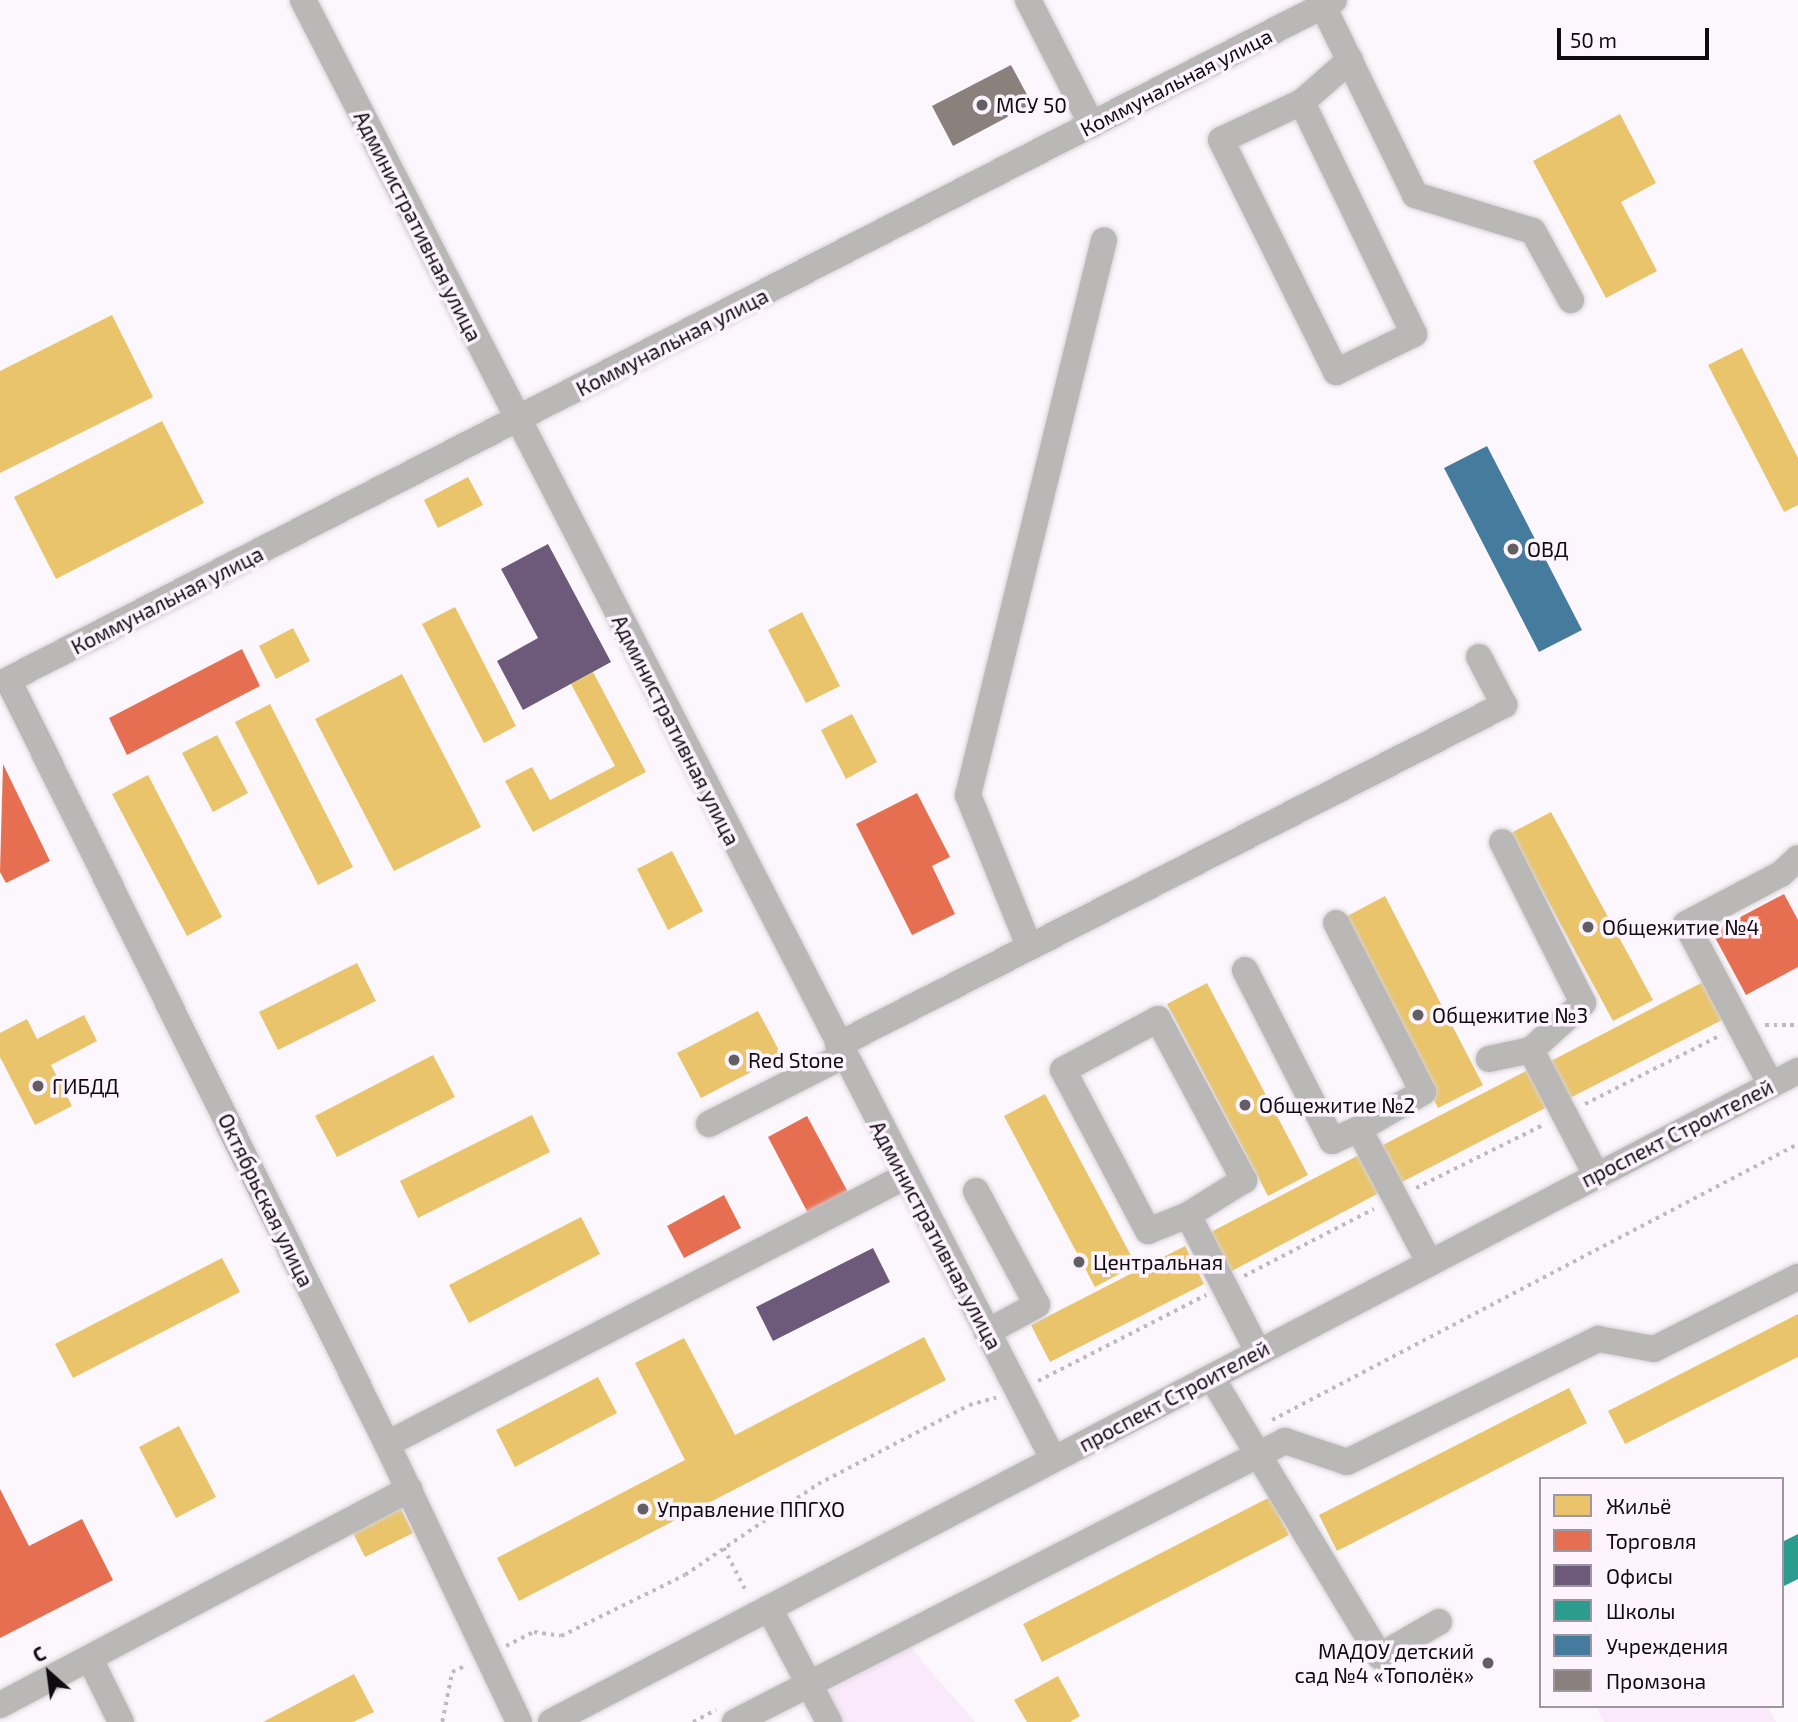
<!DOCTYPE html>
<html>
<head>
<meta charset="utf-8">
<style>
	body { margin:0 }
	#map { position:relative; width:1798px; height:1722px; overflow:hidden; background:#fcf7fc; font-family:"Exo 2",sans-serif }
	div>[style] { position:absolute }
	.green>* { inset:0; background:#f9e9fa }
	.homes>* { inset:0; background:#e9c46a }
	.shops>* { inset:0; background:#e76f51 }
	.offices>* { inset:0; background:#6d597a }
	.schools>* { inset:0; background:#2a9d8f }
	.public>* { inset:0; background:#457b9d }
	.industry>* { inset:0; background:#8a817c }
	.path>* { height:3.5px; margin-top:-1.75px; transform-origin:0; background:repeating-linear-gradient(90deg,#bdbbbb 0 3.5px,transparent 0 8.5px) }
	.roads { filter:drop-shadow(0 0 2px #d5d2d6) drop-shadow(0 0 2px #d5d2d6) }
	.minor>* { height:26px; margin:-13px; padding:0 13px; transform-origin:13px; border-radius:13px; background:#b9b8b7 }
	.dots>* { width:19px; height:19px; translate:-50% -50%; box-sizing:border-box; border:4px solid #fef4ff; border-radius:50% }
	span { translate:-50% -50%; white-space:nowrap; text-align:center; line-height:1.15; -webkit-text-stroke:7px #fef4ff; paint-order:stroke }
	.street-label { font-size:21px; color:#100b11 }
	.poi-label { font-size:21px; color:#100b11 }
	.left { translate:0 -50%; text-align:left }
	.right { translate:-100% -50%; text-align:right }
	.legend { position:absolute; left:1539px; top:1477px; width:245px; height:231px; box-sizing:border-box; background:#fef4ff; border:2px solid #9f97a0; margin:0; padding:9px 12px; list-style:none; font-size:21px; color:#100b11 }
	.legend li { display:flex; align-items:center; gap:14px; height:35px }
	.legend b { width:35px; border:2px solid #9f97a0 }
	.north { position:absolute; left:14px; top:1638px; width:70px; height:70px; -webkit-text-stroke:5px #fef4ff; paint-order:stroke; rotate:332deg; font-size:19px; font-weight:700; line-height:28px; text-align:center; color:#100b11 }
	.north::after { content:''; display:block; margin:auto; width:24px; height:32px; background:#100b11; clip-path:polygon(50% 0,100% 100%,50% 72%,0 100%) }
	.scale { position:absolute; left:1557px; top:28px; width:152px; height:32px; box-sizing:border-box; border:4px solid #100b11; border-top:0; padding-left:9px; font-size:21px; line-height:24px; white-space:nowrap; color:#100b11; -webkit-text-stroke:5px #fef4ff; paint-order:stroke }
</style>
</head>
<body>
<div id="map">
	<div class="green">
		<i style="clip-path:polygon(910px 1647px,975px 1722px,840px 1722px,825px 1694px)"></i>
		<i style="clip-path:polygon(1596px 1706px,1768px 1706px,1776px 1722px,1604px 1722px)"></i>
	</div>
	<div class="homes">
		<i style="clip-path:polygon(1620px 114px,1656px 183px,1621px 202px,1657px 271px,1606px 298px,1533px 161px)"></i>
		<i style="clip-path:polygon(112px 315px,153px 397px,0 473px,0 371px)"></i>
		<i style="clip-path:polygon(1742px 348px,1798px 458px,1798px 505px,1784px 512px,1708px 365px)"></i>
		<i style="clip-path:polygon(162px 421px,204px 503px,56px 579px,14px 497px)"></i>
		<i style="clip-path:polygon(468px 477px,483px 505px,438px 528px,424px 500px)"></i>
		<i style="clip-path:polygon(455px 607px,516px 726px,484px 743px,422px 624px)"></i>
		<i style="clip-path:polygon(802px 612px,840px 686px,806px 703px,768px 630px)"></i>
		<i style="clip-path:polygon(293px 628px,310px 661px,276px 679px,259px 646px)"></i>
		<i style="clip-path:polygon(593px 672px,646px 772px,533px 832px,505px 781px,532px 767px,550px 800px,615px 766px,571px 684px)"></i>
		<i style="clip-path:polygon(402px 674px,481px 827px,394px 871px,315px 719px)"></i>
		<i style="clip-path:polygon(270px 704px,353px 867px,318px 885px,235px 722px)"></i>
		<i style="clip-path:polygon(852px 714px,877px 762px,846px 779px,821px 730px)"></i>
		<i style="clip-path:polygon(217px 735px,248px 793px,213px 812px,182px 753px)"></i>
		<i style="clip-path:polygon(148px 775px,222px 917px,187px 936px,112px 794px)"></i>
		<i style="clip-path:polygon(1551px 812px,1653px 1000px,1613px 1021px,1511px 833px)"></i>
		<i style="clip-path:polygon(672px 851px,703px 911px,668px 930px,637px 869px)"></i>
		<i style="clip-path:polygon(1385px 896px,1483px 1085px,1438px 1108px,1340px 920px)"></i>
		<i style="clip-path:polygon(357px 963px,376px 1001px,278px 1050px,259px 1012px)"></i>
		<i style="clip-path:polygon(1703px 982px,1722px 1020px,1568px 1099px,1549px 1062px)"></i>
		<i style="clip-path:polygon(1207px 983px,1308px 1175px,1268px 1196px,1167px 1004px)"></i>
		<i style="clip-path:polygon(758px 1011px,782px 1056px,701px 1098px,677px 1053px)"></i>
		<i style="clip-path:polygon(84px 1015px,97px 1041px,51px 1065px,72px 1106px,35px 1125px,0 1057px,0 1033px,27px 1019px,37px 1039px)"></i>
		<i style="clip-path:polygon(433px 1055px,455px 1097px,337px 1157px,315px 1116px)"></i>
		<i style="clip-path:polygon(1530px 1069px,1549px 1106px,1398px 1184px,1379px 1147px)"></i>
		<i style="clip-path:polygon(1045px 1094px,1136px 1265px,1095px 1287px,1004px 1116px)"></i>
		<i style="clip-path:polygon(532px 1115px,550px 1152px,418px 1218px,400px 1181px)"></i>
		<i style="clip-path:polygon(1359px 1155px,1379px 1193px,1230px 1272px,1209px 1233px)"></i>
		<i style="clip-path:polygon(581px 1217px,600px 1254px,469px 1323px,449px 1285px)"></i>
		<i style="clip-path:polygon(1185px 1246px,1204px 1284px,1050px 1362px,1031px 1325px)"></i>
		<i style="clip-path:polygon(222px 1258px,240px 1292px,73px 1378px,55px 1344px)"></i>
		<i style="clip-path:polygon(1798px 1314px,1798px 1357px,1625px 1444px,1608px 1411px)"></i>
		<i style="clip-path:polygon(924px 1337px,946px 1380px,519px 1601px,497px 1558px,685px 1460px,635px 1363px,684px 1338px,735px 1435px)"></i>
		<i style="clip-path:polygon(598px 1377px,617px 1413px,515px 1467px,496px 1430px)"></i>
		<i style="clip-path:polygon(1569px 1388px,1587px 1423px,1337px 1551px,1319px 1515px)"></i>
		<i style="clip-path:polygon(179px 1426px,216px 1497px,176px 1518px,139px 1447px)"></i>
		<i style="clip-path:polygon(1270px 1497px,1289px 1535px,1042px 1662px,1023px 1624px)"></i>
		<i style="clip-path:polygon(399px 1505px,413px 1533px,365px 1557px,351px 1529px)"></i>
		<i style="clip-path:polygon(354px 1674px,374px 1712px,353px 1722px,263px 1722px)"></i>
		<i style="clip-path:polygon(1058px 1676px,1080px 1716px,1070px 1722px,1027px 1722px,1014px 1700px)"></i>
	</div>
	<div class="shops">
		<i style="clip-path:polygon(242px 649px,260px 686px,127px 755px,109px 718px)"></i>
		<i style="clip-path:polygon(3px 764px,50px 861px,6px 883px,0 872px)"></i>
		<i style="clip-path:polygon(917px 793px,950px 857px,932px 866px,955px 914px,912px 935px,856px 824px)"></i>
		<i style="clip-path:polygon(1784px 894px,1798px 920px,1798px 967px,1746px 995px,1712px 932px)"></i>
		<i style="clip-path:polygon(807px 1116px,849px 1194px,809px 1215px,768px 1137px)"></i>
		<i style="clip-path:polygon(724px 1195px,741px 1228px,684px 1258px,667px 1226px)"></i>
		<i style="clip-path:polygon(0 1489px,29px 1546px,82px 1519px,113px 1580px,0 1638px)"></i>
	</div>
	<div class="offices">
		<i style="clip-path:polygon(548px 544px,611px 662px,523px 710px,497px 661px,538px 638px,501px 569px)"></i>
		<i style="clip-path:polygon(873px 1248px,890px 1282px,773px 1341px,756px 1307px)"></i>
	</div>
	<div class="schools">
		<i style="clip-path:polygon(1798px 1534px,1798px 1579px,1782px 1587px,1782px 1542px)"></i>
	</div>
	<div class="public">
		<i style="clip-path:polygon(1487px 446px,1582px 630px,1539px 652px,1444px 468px)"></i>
	</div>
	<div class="industry">
		<i style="clip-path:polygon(1011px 65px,1032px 104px,953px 146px,932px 106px)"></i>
	</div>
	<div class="path">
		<i style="left:1765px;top:1025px;width:33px"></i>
		<i style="left:1585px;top:1104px;width:153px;rotate:-26.9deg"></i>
		<i style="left:1416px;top:1188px;width:142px;rotate:-26.4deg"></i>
		<i style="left:1244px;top:1276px;width:146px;rotate:-27.3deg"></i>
		<i style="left:1038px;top:1381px;width:189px;rotate:-27.1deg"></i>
		<i style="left:1272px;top:1420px;width:594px;rotate:-27.69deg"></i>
		<i style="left:724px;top:1548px;width:51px;rotate:62.9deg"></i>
		<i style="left:506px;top:1646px;width:31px;rotate:-27deg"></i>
		<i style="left:534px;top:1632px;width:27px;rotate:8deg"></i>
		<i style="left:561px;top:1636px;width:138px;rotate:-26.2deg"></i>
		<i style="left:685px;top:1575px;width:161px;rotate:-34.4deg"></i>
		<i style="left:818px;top:1484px;width:170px;rotate:-27.6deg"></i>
		<i style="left:969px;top:1405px;width:28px;rotate:-15deg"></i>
		<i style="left:442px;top:1722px;width:51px;rotate:-78.7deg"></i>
		<i style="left:452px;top:1672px;width:17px;rotate:-25deg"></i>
		<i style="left:693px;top:1722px;width:26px;rotate:-28deg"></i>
	</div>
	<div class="roads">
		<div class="minor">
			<i style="left:303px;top:0;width:1640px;rotate:62.79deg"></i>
			<i style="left:1028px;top:0;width:140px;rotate:62.9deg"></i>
			<i style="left:1323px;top:6px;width:210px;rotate:64deg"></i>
			<i style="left:1415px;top:195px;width:123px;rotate:17deg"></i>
			<i style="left:1533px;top:231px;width:79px;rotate:61.2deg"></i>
			<i style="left:1302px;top:102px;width:89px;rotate:154.9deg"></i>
			<i style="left:1221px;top:140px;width:259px;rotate:63.6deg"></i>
			<i style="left:1336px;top:372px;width:87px;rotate:-26deg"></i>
			<i style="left:1414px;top:334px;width:258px;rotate:-115.8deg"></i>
			<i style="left:1302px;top:102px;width:64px;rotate:-41.2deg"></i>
			<i style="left:1029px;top:946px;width:163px;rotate:-112deg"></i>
			<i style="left:968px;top:795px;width:571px;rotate:-76.23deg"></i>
			<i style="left:1245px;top:970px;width:192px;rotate:63deg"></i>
			<i style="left:1332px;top:1141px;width:30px;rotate:-24deg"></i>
			<i style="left:1359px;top:1129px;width:74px;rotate:-30deg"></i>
			<i style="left:1423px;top:1092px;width:190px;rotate:-117.2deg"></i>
			<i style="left:1158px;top:1019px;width:183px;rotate:61.9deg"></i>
			<i style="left:1244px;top:1180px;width:66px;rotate:148deg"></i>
			<i style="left:1188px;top:1215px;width:43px;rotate:158.2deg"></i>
			<i style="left:1148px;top:1231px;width:182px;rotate:-117.8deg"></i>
			<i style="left:1063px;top:1070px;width:108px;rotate:-28.2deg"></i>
			<i style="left:838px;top:1045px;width:748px;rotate:-27.04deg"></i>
			<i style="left:1504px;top:705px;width:54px;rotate:-117.5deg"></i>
			<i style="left:1531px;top:1050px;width:141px;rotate:62.5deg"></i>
			<i style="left:1489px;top:1059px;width:43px;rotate:-12.1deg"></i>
			<i style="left:1531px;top:1050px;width:70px;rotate:-42.1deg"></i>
			<i style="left:1583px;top:1003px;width:180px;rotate:-116.7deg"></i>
			<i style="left:1771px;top:1085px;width:182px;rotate:-117.8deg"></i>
			<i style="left:1686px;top:924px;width:107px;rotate:-27.8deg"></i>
			<i style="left:1781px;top:874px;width:23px;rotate:-43deg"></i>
			<i style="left:709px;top:1124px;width:150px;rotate:-26.9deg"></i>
			<i style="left:1359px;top:1129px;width:150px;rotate:62.2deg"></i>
			<i style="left:976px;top:1191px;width:129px;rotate:61.8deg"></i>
			<i style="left:1037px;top:1305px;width:57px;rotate:151.6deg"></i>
			<i style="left:1188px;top:1215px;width:154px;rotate:62.9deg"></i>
			<i style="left:1212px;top:1378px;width:325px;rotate:58.9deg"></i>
			<i style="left:1380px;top:1656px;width:68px;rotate:-30deg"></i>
			<i style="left:387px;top:1444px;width:582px;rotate:-27.31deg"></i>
			<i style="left:769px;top:1608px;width:129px;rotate:62.2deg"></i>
			<i style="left:90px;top:1659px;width:70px;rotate:63.8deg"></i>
			<i style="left:0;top:1705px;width:463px;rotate:-27.8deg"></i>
			<i style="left:519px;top:1722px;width:308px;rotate:-115.4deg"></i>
			<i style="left:387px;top:1444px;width:853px;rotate:-116.38deg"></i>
			<i style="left:8px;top:680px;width:1490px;rotate:-27.15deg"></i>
			<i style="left:551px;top:1722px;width:1407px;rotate:-27.57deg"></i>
			<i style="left:735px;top:1722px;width:618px;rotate:-27.06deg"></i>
			<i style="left:1285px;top:1441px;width:65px;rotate:18.7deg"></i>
			<i style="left:1347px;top:1462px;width:280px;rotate:-26.1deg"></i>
			<i style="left:1598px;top:1339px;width:57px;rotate:10.1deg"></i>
			<i style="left:1654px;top:1349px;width:161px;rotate:-26.6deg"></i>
		</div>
	</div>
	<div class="dots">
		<i style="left:982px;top:105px;background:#635e63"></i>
		<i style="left:1513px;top:549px;background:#635e63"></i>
		<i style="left:1588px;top:927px;background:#635e63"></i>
		<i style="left:1418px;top:1015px;background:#635e63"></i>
		<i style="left:734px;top:1060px;background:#635e63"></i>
		<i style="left:38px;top:1086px;background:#635e63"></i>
		<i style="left:1245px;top:1105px;background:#635e63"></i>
		<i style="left:1079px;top:1262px;background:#635e63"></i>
		<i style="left:643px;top:1509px;background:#635e63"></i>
		<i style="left:1488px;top:1663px;background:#635e63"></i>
	</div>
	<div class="street-label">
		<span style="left:1176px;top:82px;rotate:-27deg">Коммунальная улица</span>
		<span style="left:418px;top:226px;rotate:63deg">Административная улица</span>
		<span style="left:672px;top:342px;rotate:-27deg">Коммунальная улица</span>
		<span style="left:167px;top:600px;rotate:-27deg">Коммунальная улица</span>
		<span style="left:676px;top:730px;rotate:63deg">Административная улица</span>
		<span style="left:1677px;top:1133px;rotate:-27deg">проспект Строителей</span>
		<span style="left:266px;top:1200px;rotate:64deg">Октябрьская улица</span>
		<span style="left:936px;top:1235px;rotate:62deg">Административная улица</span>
		<span style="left:1174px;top:1396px;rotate:-28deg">проспект Строителей</span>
	</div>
	<div class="poi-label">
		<span class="left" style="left:996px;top:105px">МСУ 50</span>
		<span class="left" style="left:1527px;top:549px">ОВД</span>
		<span class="left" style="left:1602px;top:927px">Общежитие №4</span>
		<span class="left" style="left:1432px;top:1015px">Общежитие №3</span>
		<span class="left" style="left:748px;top:1060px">Red Stone</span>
		<span class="left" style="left:52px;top:1086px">ГИБДД</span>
		<span class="left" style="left:1259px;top:1105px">Общежитие №2</span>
		<span class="left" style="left:1093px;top:1262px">Центральная</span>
		<span class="left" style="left:657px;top:1509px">Управление ППГХО</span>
		<span class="right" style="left:1474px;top:1663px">МАДОУ детский<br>сад №4 «Тополёк»</span>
	</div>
	<ul class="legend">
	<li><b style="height:19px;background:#e9c46a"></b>Жильё</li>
	<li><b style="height:19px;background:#e76f51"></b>Торговля</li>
	<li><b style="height:19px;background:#6d597a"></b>Офисы</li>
	<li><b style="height:19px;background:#2a9d8f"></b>Школы</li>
	<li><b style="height:19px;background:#457b9d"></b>Учреждения</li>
	<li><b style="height:19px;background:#8a817c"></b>Промзона</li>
	</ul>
	<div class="north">С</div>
	<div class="scale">50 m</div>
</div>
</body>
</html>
